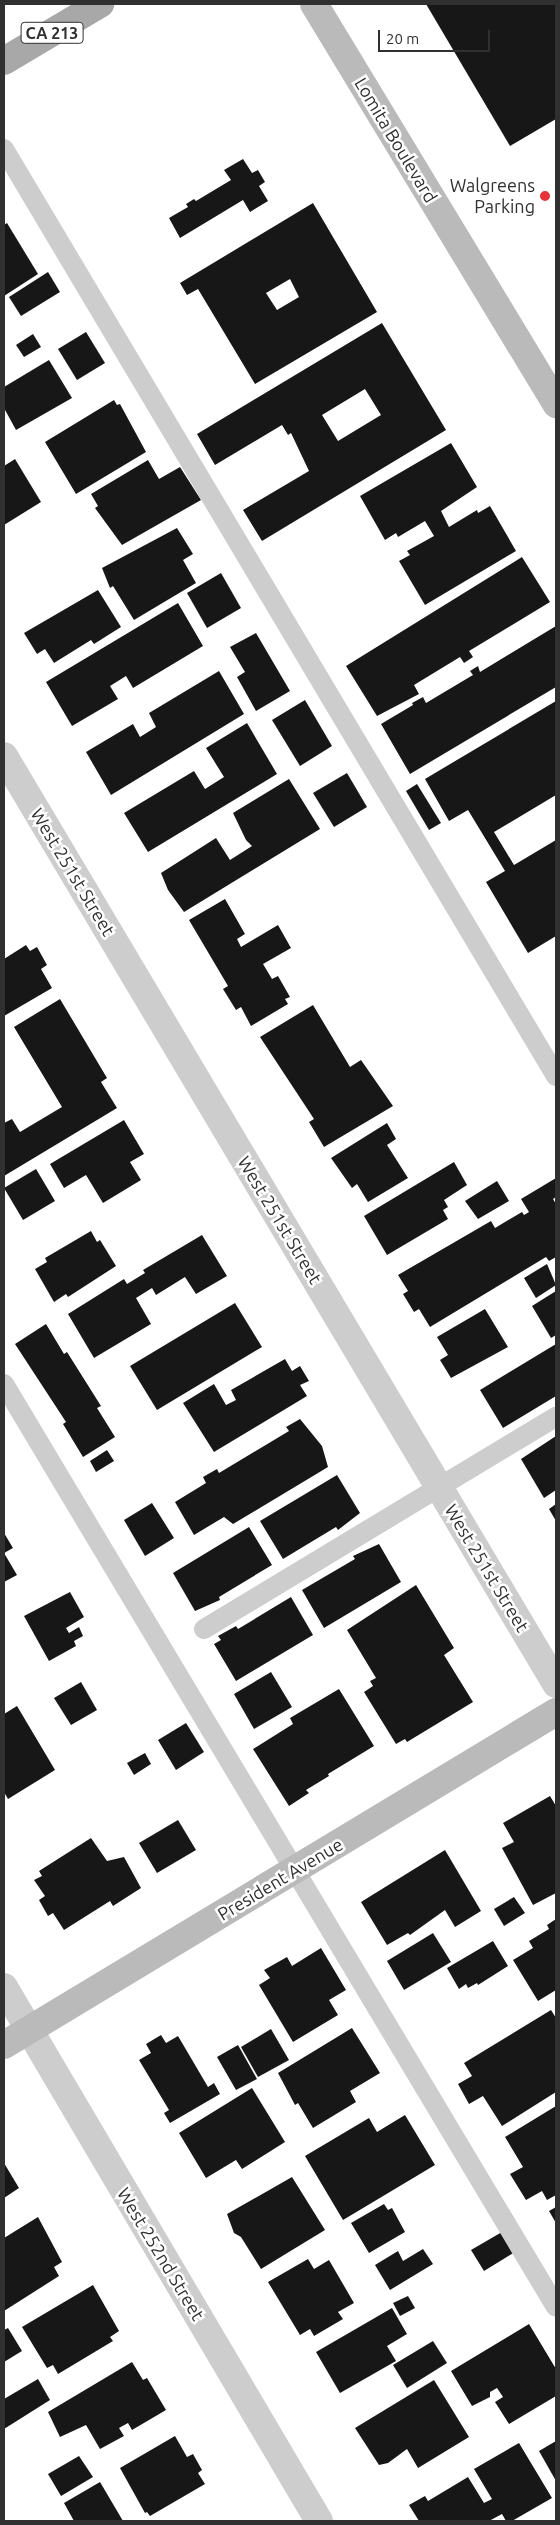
<!DOCTYPE html>
<html>
<head>
<meta charset="utf-8">
<style>
	body { margin:0 }
	#map { position:relative; width:560px; height:2525px; overflow:hidden; background:#fff; font-family:Ubuntu,sans-serif }
	div>[style] { position:absolute }
	.building>* { inset:0; background:#171717 }
	.lane>* { height:20px; margin:-10px; padding:0 10px; transform-origin:10px; border-radius:10px; background:#cdcdcd }
	.street>* { height:28px; margin:-14px; padding:0 14px; transform-origin:14px; border-radius:14px; background:#cdcdcd }
	.secondary>* { height:28px; margin:-14px; padding:0 14px; transform-origin:14px; border-radius:14px; background:#bababa }
	.primary>* { height:28px; margin:-14px; padding:0 14px; transform-origin:14px; border-radius:14px; background:#a8a8a8 }
	.dots>* { width:14px; height:14px; translate:-50% -50%; box-sizing:border-box; border:2px solid #fff; border-radius:50% }
	span { translate:-50% -50%; white-space:nowrap; text-align:center; line-height:1.15; -webkit-text-stroke:5px #fff; paint-order:stroke }
	.shield-label span { padding:1px 4px; background:#fff; border:1px solid; border-radius:4px; -webkit-text-stroke-width:0 }
	.shield-label { font-size:16px; color:#303030; font-weight:700 }
	.street-label { font-size:18px; color:#303030 }
	.poi-label { font-size:18px; color:#303030 }
	.right { translate:-100% -50%; text-align:right }
	.frame { position:absolute; inset:0; border:5px solid #303030; pointer-events:none }
	.scale { position:absolute; left:378px; top:30px; width:112px; height:22px; box-sizing:border-box; border:2px solid #303030; border-top:0; padding-left:6px; font-size:15px; line-height:18px; white-space:nowrap; color:#303030; -webkit-text-stroke:4px #fff; paint-order:stroke }
</style>
</head>
<body>
<div id="map">
	<div class="building">
		<i style="clip-path:polygon(426px 4px,556px 4px,556px 119px,510px 146px)"></i>
		<i style="clip-path:polygon(243px 159px,252px 173px,258px 170px,265px 182px,259px 186px,268px 201px,250px 212px,243px 200px,180px 238px,169px 218px,188px 207px,186px 204px,194px 199px,196px 201px,231px 180px,224px 170px)"></i>
		<i style="clip-path:polygon(evenodd,313px 203px,377px 312px,255px 384px,198px 289px,187px 295px,180px 283px,313px 203px,290px 279px,299px 297px,277px 310px,266px 293px,290px 279px)"></i>
		<i style="clip-path:polygon(7px 223px,38px 274px,4px 296px,4px 225px)"></i>
		<i style="clip-path:polygon(48px 272px,60px 292px,21px 316px,9px 297px)"></i>
		<i style="clip-path:polygon(evenodd,382px 323px,446px 430px,262px 541px,243px 510px,309px 471px,291px 433px,288px 435px,282px 425px,215px 465px,197px 434px,382px 323px,365px 389px,381px 415px,338px 441px,322px 415px,365px 389px)"></i>
		<i style="clip-path:polygon(86px 332px,105px 363px,77px 380px,58px 349px)"></i>
		<i style="clip-path:polygon(33px 334px,41px 347px,24px 357px,16px 345px)"></i>
		<i style="clip-path:polygon(49px 360px,72px 398px,16px 430px,4px 408px,4px 387px)"></i>
		<i style="clip-path:polygon(114px 400px,117px 405px,120px 404px,146px 452px,76px 494px,45px 442px)"></i>
		<i style="clip-path:polygon(451px 443px,477px 487px,441px 511px,449px 527px,477px 510px,478px 513px,490px 506px,516px 551px,425px 605px,399px 561px,410px 555px,407px 551px,434px 536px,425px 521px,398px 537px,396px 533px,385px 540px,360px 496px)"></i>
		<i style="clip-path:polygon(15px 459px,41px 502px,4px 525px,4px 466px)"></i>
		<i style="clip-path:polygon(148px 460px,159px 479px,180px 467px,201px 500px,122px 545px,95px 508px,98px 506px,91px 494px)"></i>
		<i style="clip-path:polygon(177px 528px,193px 554px,183px 560px,196px 583px,134px 620px,113px 586px,110px 588px,102px 568px)"></i>
		<i style="clip-path:polygon(522px 557px,550px 602px,469px 651px,473px 657px,464px 663px,460px 657px,414px 685px,419px 694px,377px 716px,346px 666px)"></i>
		<i style="clip-path:polygon(221px 573px,241px 608px,207px 628px,187px 593px)"></i>
		<i style="clip-path:polygon(98px 590px,121px 627px,94px 644px,91px 640px,54px 663px,45px 649px,37px 654px,24px 633px)"></i>
		<i style="clip-path:polygon(178px 603px,203px 646px,133px 688px,126px 676px,110px 686px,118px 699px,72px 726px,46px 682px)"></i>
		<i style="clip-path:polygon(556px 626px,556px 687px,410px 774px,381px 724px,413px 705px,412px 703px,423px 697px,426px 703px,473px 675px,470px 671px,478px 666px,480px 672px)"></i>
		<i style="clip-path:polygon(256px 633px,290px 691px,256px 711px,237px 677px,245px 672px,230px 647px)"></i>
		<i style="clip-path:polygon(219px 671px,244px 714px,111px 795px,86px 752px,133px 724px,140px 737px,156px 727px,149px 713px)"></i>
		<i style="clip-path:polygon(305px 700px,332px 746px,300px 766px,272px 720px)"></i>
		<i style="clip-path:polygon(556px 701px,556px 795px,494px 832px,514px 865px,556px 840px,556px 936px,528px 953px,486px 882px,505px 871px,468px 810px,449px 821px,425px 779px)"></i>
		<i style="clip-path:polygon(247px 723px,277px 774px,148px 852px,124px 813px,194px 771px,205px 789px,224px 777px,206px 748px)"></i>
		<i style="clip-path:polygon(347px 773px,367px 807px,334px 827px,313px 793px)"></i>
		<i style="clip-path:polygon(289px 779px,320px 829px,184px 912px,168px 890px,161px 873px,216px 838px,230px 860px,252px 846px,246px 840px,233px 813px)"></i>
		<i style="clip-path:polygon(417px 784px,441px 823px,429px 830px,406px 791px)"></i>
		<i style="clip-path:polygon(225px 899px,245px 934px,237px 939px,241px 947px,278px 925px,291px 948px,263px 964px,272px 979px,278px 976px,290px 997px,285px 999px,288px 1004px,251px 1026px,241px 1007px,236px 1010px,223px 989px,228px 986px,189px 920px)"></i>
		<i style="clip-path:polygon(26px 945px,30px 951px,37px 947px,47px 965px,41px 969px,52px 988px,4px 1016px,4px 959px)"></i>
		<i style="clip-path:polygon(60px 999px,107px 1078px,101px 1082px,117px 1108px,4px 1176px,4px 1123px,12px 1119px,20px 1132px,62px 1107px,14px 1027px)"></i>
		<i style="clip-path:polygon(313px 1005px,350px 1067px,361px 1060px,393px 1106px,324px 1147px,309px 1122px,314px 1119px,260px 1037px)"></i>
		<i style="clip-path:polygon(124px 1120px,144px 1154px,130px 1162px,141px 1180px,103px 1203px,86px 1175px,64px 1188px,50px 1164px)"></i>
		<i style="clip-path:polygon(387px 1123px,396px 1139px,387px 1145px,408px 1178px,368px 1202px,357px 1184px,352px 1188px,331px 1158px)"></i>
		<i style="clip-path:polygon(454px 1162px,467px 1185px,444px 1200px,448px 1207px,443px 1210px,448px 1219px,387px 1255px,364px 1216px)"></i>
		<i style="clip-path:polygon(36px 1169px,55px 1201px,23px 1220px,4px 1188px)"></i>
		<i style="clip-path:polygon(556px 1178px,556px 1197px,553px 1199px,556px 1204px,556px 1257px,549px 1261px,546px 1257px,430px 1327px,419px 1309px,414px 1312px,403px 1294px,408px 1291px,398px 1275px,491px 1221px,495px 1228px,522px 1212px,524px 1215px,529px 1212px,521px 1199px)"></i>
		<i style="clip-path:polygon(497px 1181px,509px 1201px,478px 1219px,465px 1201px)"></i>
		<i style="clip-path:polygon(91px 1231px,97px 1242px,100px 1240px,116px 1266px,68px 1297px,66px 1294px,54px 1302px,35px 1269px,47px 1262px,45px 1258px)"></i>
		<i style="clip-path:polygon(202px 1235px,227px 1276px,196px 1294px,185px 1277px,156px 1295px,152px 1288px,136px 1298px,151px 1324px,94px 1358px,68px 1314px,124px 1279px,127px 1284px,145px 1273px,143px 1270px)"></i>
		<i style="clip-path:polygon(547px 1264px,556px 1285px,536px 1298px,524px 1278px)"></i>
		<i style="clip-path:polygon(556px 1291px,556px 1335px,551px 1338px,532px 1306px)"></i>
		<i style="clip-path:polygon(235px 1303px,262px 1347px,157px 1410px,130px 1366px)"></i>
		<i style="clip-path:polygon(485px 1309px,508px 1347px,451px 1378px,440px 1360px,448px 1355px,437px 1337px)"></i>
		<i style="clip-path:polygon(46px 1324px,64px 1354px,67px 1352px,101px 1406px,97px 1408px,115px 1437px,83px 1457px,63px 1424px,66px 1422px,15px 1344px)"></i>
		<i style="clip-path:polygon(556px 1344px,556px 1396px,503px 1428px,480px 1390px)"></i>
		<i style="clip-path:polygon(285px 1359px,292px 1371px,300px 1366px,309px 1381px,300px 1385px,307px 1396px,214px 1452px,183px 1403px,214px 1384px,226px 1405px,236px 1400px,231px 1390px)"></i>
		<i style="clip-path:polygon(300px 1419px,322px 1446px,328px 1467px,233px 1524px,224px 1517px,194px 1535px,175px 1502px,206px 1483px,203px 1477px,217px 1469px,219px 1473px,289px 1431px,286px 1427px)"></i>
		<i style="clip-path:polygon(556px 1436px,556px 1490px,544px 1498px,521px 1459px)"></i>
		<i style="clip-path:polygon(107px 1450px,114px 1461px,96px 1472px,90px 1461px)"></i>
		<i style="clip-path:polygon(337px 1475px,360px 1513px,338px 1530px,336px 1527px,283px 1559px,260px 1521px)"></i>
		<i style="clip-path:polygon(152px 1503px,174px 1538px,145px 1556px,124px 1520px)"></i>
		<i style="clip-path:polygon(556px 1504px,556px 1521px,549px 1509px)"></i>
		<i style="clip-path:polygon(249px 1527px,272px 1565px,219px 1597px,220px 1600px,195px 1611px,173px 1573px)"></i>
		<i style="clip-path:polygon(4px 1533px,13px 1548px,4px 1553px,17px 1575px,4px 1582px)"></i>
		<i style="clip-path:polygon(379px 1544px,401px 1582px,324px 1628px,302px 1590px,355px 1559px,353px 1556px)"></i>
		<i style="clip-path:polygon(416px 1585px,454px 1648px,444px 1655px,473px 1702px,407px 1742px,405px 1739px,396px 1744px,364px 1692px,373px 1686px,370px 1681px,376px 1678px,347px 1630px)"></i>
		<i style="clip-path:polygon(70px 1592px,84px 1617px,66px 1628px,69px 1633px,79px 1627px,83px 1636px,74px 1641px,76px 1646px,49px 1661px,24px 1616px)"></i>
		<i style="clip-path:polygon(291px 1597px,313px 1635px,236px 1681px,214px 1644px,221px 1640px,218px 1636px,236px 1626px,238px 1629px)"></i>
		<i style="clip-path:polygon(271px 1672px,292px 1707px,254px 1729px,234px 1694px)"></i>
		<i style="clip-path:polygon(81px 1682px,97px 1710px,71px 1725px,54px 1698px)"></i>
		<i style="clip-path:polygon(339px 1689px,374px 1746px,328px 1774px,329px 1776px,306px 1790px,309px 1793px,289px 1806px,253px 1749px,293px 1724px,290px 1718px)"></i>
		<i style="clip-path:polygon(17px 1706px,55px 1770px,8px 1799px,4px 1792px,4px 1714px)"></i>
		<i style="clip-path:polygon(186px 1723px,204px 1752px,176px 1770px,158px 1740px)"></i>
		<i style="clip-path:polygon(145px 1753px,151px 1764px,134px 1775px,127px 1763px)"></i>
		<i style="clip-path:polygon(550px 1796px,556px 1806px,556px 1893px,533px 1905px,502px 1848px,514px 1842px,503px 1823px)"></i>
		<i style="clip-path:polygon(178px 1820px,196px 1850px,157px 1873px,139px 1843px)"></i>
		<i style="clip-path:polygon(91px 1838px,107px 1861px,124px 1857px,141px 1888px,113px 1906px,110px 1901px,64px 1930px,53px 1913px,48px 1916px,39px 1900px,45px 1896px,34px 1880px,42px 1876px,39px 1871px)"></i>
		<i style="clip-path:polygon(445px 1850px,481px 1911px,455px 1927px,445px 1910px,410px 1935px,408px 1933px,387px 1945px,361px 1902px)"></i>
		<i style="clip-path:polygon(514px 1897px,525px 1913px,504px 1926px,494px 1909px)"></i>
		<i style="clip-path:polygon(556px 1919px,556px 1990px,538px 2001px,513px 1960px,533px 1948px,529px 1941px,549px 1929px,547px 1925px)"></i>
		<i style="clip-path:polygon(433px 1933px,451px 1962px,404px 1990px,387px 1961px)"></i>
		<i style="clip-path:polygon(493px 1941px,508px 1966px,478px 1985px,477px 1983px,468px 1988px,466px 1984px,459px 1989px,447px 1968px)"></i>
		<i style="clip-path:polygon(321px 1948px,346px 1990px,329px 2000px,338px 2015px,293px 2042px,259px 1985px,270px 1978px,264px 1970px,287px 1957px,292px 1966px)"></i>
		<i style="clip-path:polygon(551px 2010px,556px 2018px,556px 2092px,502px 2126px,483px 2096px,469px 2104px,458px 2084px,472px 2076px,464px 2063px)"></i>
		<i style="clip-path:polygon(352px 2028px,380px 2073px,350px 2091px,356px 2102px,313px 2128px,298px 2103px,295px 2105px,278px 2073px)"></i>
		<i style="clip-path:polygon(271px 2029px,289px 2060px,258px 2077px,241px 2047px)"></i>
		<i style="clip-path:polygon(161px 2035px,166px 2043px,178px 2036px,208px 2087px,214px 2083px,220px 2094px,170px 2123px,164px 2113px,169px 2110px,139px 2060px,151px 2053px,146px 2044px)"></i>
		<i style="clip-path:polygon(238px 2045px,257px 2079px,236px 2090px,217px 2057px)"></i>
		<i style="clip-path:polygon(252px 2088px,285px 2142px,242px 2169px,236px 2160px,206px 2178px,179px 2133px)"></i>
		<i style="clip-path:polygon(556px 2106px,556px 2195px,547px 2200px,542px 2191px,526px 2200px,510px 2174px,523px 2167px,505px 2137px)"></i>
		<i style="clip-path:polygon(405px 2115px,435px 2165px,343px 2220px,305px 2156px,369px 2118px,377px 2132px)"></i>
		<i style="clip-path:polygon(4px 2163px,19px 2188px,4px 2198px)"></i>
		<i style="clip-path:polygon(292px 2177px,325px 2230px,261px 2269px,241px 2237px,234px 2233px,227px 2214px)"></i>
		<i style="clip-path:polygon(384px 2204px,388px 2210px,392px 2208px,405px 2232px,369px 2253px,351px 2223px)"></i>
		<i style="clip-path:polygon(556px 2207px,556px 2223px,549px 2211px)"></i>
		<i style="clip-path:polygon(38px 2217px,62px 2262px,54px 2267px,59px 2276px,4px 2311px,4px 2238px)"></i>
		<i style="clip-path:polygon(502px 2232px,515px 2252px,484px 2271px,471px 2250px)"></i>
		<i style="clip-path:polygon(423px 2249px,433px 2264px,390px 2290px,375px 2265px,398px 2251px,403px 2261px)"></i>
		<i style="clip-path:polygon(308px 2259px,314px 2269px,329px 2260px,354px 2303px,338px 2312px,343px 2319px,314px 2336px,310px 2329px,300px 2335px,268px 2282px)"></i>
		<i style="clip-path:polygon(93px 2285px,119px 2331px,110px 2337px,113px 2341px,58px 2374px,53px 2365px,47px 2368px,22px 2327px)"></i>
		<i style="clip-path:polygon(408px 2296px,415px 2308px,400px 2316px,393px 2303px)"></i>
		<i style="clip-path:polygon(392px 2308px,407px 2334px,387px 2346px,396px 2361px,340px 2393px,316px 2352px)"></i>
		<i style="clip-path:polygon(529px 2324px,556px 2369px,556px 2396px,509px 2424px,495px 2402px,503px 2397px,497px 2388px,490px 2392px,490px 2397px,472px 2406px,451px 2371px)"></i>
		<i style="clip-path:polygon(8px 2328px,22px 2351px,4px 2362px,4px 2330px)"></i>
		<i style="clip-path:polygon(433px 2341px,447px 2363px,407px 2388px,393px 2365px)"></i>
		<i style="clip-path:polygon(132px 2362px,143px 2380px,147px 2378px,166px 2410px,132px 2430px,128px 2423px,119px 2428px,124px 2436px,100px 2449px,86px 2425px,60px 2437px,48px 2412px)"></i>
		<i style="clip-path:polygon(38px 2379px,50px 2400px,4px 2429px,4px 2399px)"></i>
		<i style="clip-path:polygon(434px 2380px,469px 2437px,418px 2468px,407px 2449px,388px 2463px,379px 2465px,355px 2428px)"></i>
		<i style="clip-path:polygon(175px 2436px,187px 2457px,193px 2454px,202px 2470px,198px 2473px,205px 2484px,150px 2516px,147px 2512px,145px 2513px,120px 2468px)"></i>
		<i style="clip-path:polygon(556px 2441px,556px 2481px,539px 2451px)"></i>
		<i style="clip-path:polygon(519px 2443px,552px 2498px,512px 2521px,506px 2521px,502px 2514px,489px 2521px,419px 2521px,409px 2505px,425px 2496px,428px 2501px,468px 2477px,484px 2503px,492px 2499px,474px 2469px)"></i>
		<i style="clip-path:polygon(79px 2456px,93px 2477px,61px 2496px,48px 2474px)"></i>
		<i style="clip-path:polygon(100px 2482px,123px 2521px,74px 2521px,64px 2503px)"></i>
	</div>
	<div class="lane">
		<i style="left:4px;top:149px;width:1079px;rotate:59.23deg"></i>
		<i style="left:4px;top:1384px;width:1075px;rotate:59.12deg"></i>
		<i style="left:204px;top:1629px;width:411px;rotate:-31.1deg"></i>
	</div>
	<div class="street">
		<i style="left:4px;top:756px;width:1080px;rotate:59.25deg"></i>
		<i style="left:4px;top:1987px;width:620px;rotate:59.46deg"></i>
	</div>
	<div class="secondary">
		<i style="left:314px;top:4px;width:468px;rotate:58.8deg"></i>
		<i style="left:4px;top:2045px;width:645px;rotate:-31.1deg"></i>
	</div>
	<div class="primary">
		<i style="left:4px;top:61px;width:112px;rotate:-30.7deg"></i>
	</div>
	<div class="dots">
		<i style="left:545px;top:196px;background:#e53339"></i>
	</div>
	<div class="shield-label">
		<span style="left:52px;top:33px">CA 213</span>
	</div>
	<div class="street-label">
		<span style="left:396px;top:140px;rotate:59deg">Lomita Boulevard</span>
		<span style="left:73px;top:872px;rotate:59deg">West 251st Street</span>
		<span style="left:280px;top:1220px;rotate:59deg">West 251st Street</span>
		<span style="left:487px;top:1568px;rotate:59deg">West 251st Street</span>
		<span style="left:280px;top:1879px;rotate:-31deg">President Avenue</span>
		<span style="left:161px;top:2254px;rotate:59deg">West 252nd Street</span>
	</div>
	<div class="poi-label">
		<span class="right" style="left:535px;top:196px">Walgreens<br>Parking</span>
	</div>
	<div class="frame"></div>
	<div class="scale">20 m</div>
</div>
</body>
</html>
